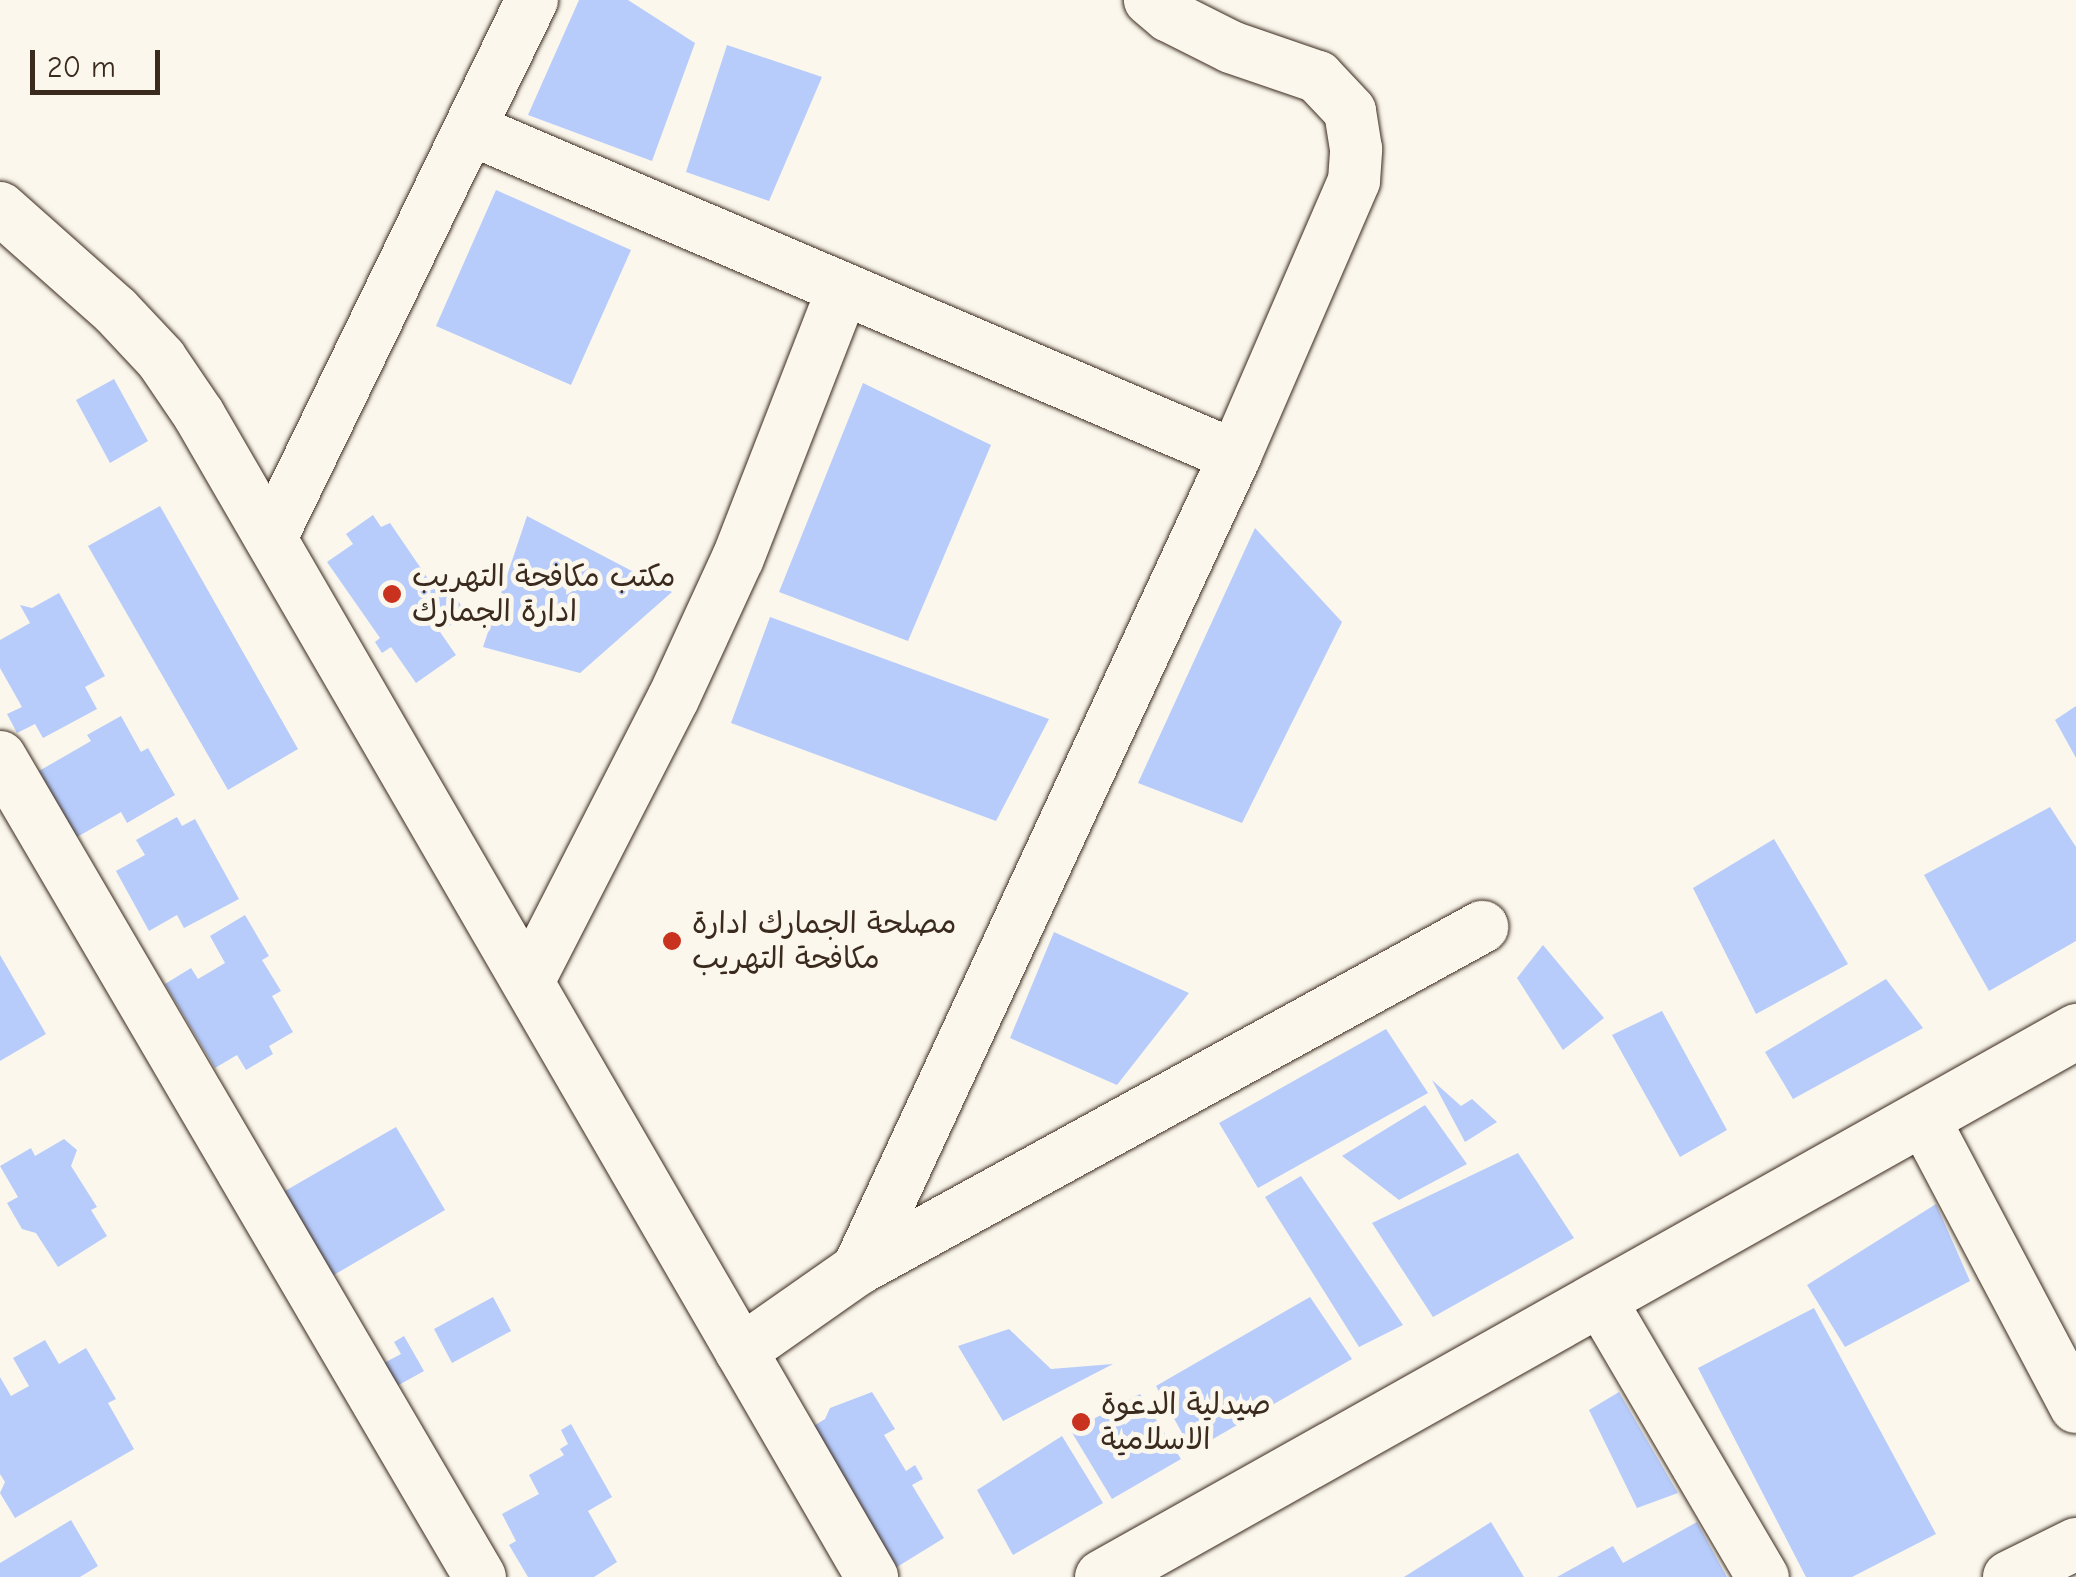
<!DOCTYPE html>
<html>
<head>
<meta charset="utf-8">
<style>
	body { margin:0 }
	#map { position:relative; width:2076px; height:1577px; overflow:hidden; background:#fbf7ec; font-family:"Comic Neue","Playpen Sans Arabic",sans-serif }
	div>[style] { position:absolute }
	.building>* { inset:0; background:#b7ccfb }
	.roads { filter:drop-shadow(0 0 2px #3b2a1e) drop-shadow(0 0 2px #3b2a1e) }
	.street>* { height:52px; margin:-26px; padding:0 26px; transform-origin:26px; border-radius:26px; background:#fbf7ec }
	.secondary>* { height:55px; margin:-27.5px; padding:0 27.5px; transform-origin:27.5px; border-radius:27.5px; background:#fbf7ec }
	.dots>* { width:28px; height:28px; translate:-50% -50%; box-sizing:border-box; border:5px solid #fbf7ec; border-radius:50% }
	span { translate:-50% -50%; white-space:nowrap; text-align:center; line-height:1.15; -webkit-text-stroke:10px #fbf7ec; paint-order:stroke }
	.poi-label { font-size:30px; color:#3b2a1e }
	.left { translate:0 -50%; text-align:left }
	.scale { position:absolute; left:30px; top:50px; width:130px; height:45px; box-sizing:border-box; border:5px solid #3b2a1e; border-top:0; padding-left:12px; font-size:30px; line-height:35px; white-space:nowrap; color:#3b2a1e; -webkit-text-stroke:8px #fbf7ec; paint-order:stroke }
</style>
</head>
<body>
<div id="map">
	<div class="building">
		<i style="clip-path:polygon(579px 0,628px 0,695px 43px,652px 161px,528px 115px)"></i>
		<i style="clip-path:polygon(727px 45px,822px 77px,769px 201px,686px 172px)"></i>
		<i style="clip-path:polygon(496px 190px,631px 250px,571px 385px,436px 326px)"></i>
		<i style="clip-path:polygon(114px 379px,148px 441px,110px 463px,76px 400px)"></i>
		<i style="clip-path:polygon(863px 383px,991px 445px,908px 641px,779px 592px)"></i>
		<i style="clip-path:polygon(160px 506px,298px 749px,228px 790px,88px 546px)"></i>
		<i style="clip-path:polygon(373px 515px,381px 527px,390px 523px,433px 586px,443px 579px,467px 614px,440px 632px,456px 655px,416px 683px,391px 647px,382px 653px,375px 642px,380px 638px,327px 562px,353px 544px,346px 534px)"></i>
		<i style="clip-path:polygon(527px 516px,672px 592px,580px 673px,483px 647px)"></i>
		<i style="clip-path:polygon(1255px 528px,1342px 622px,1242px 823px,1138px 783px)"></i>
		<i style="clip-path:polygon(59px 593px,105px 676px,85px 687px,97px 709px,43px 738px,35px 724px,17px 733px,7px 714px,22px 707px,0 668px,0 640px,30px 623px,20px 605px,32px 608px)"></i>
		<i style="clip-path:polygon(770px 617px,1049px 719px,996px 821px,731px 723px)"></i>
		<i style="clip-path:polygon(2076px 706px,2076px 758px,2055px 720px)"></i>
		<i style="clip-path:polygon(121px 716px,141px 752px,148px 748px,175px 795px,127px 823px,121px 812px,77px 837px,39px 771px,91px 741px,87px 735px)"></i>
		<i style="clip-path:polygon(2050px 807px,2076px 847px,2076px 941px,1989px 991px,1924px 875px)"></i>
		<i style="clip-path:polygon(177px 817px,182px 826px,195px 819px,239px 899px,184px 928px,177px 915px,149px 931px,116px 871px,145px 855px,136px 840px)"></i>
		<i style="clip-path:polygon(1774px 839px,1848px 964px,1756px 1014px,1693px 888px)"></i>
		<i style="clip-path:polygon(245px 915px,269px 956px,262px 960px,281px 991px,272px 996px,293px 1032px,269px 1046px,273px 1054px,246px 1070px,237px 1055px,215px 1068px,165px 984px,191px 968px,198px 979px,225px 963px,210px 936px)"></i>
		<i style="clip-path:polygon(1054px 932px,1189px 993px,1117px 1085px,1010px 1038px)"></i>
		<i style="clip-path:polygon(1543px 945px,1604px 1018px,1563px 1050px,1517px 978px)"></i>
		<i style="clip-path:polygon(0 955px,46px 1034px,0 1061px)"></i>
		<i style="clip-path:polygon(1886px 979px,1923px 1028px,1793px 1099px,1765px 1052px)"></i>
		<i style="clip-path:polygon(1662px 1011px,1727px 1130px,1680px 1157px,1612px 1035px)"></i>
		<i style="clip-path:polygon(1386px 1029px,1428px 1093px,1258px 1188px,1219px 1123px)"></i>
		<i style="clip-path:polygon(1432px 1080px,1461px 1106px,1472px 1099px,1497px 1122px,1465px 1142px)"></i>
		<i style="clip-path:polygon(1425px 1105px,1467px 1164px,1399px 1200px,1342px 1156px)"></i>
		<i style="clip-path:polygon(396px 1127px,445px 1210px,327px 1279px,278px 1195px)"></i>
		<i style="clip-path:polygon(64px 1139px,77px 1150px,71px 1166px,97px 1207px,91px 1210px,107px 1236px,58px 1267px,36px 1233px,22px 1229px,7px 1203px,18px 1197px,0 1166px,31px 1148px,35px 1156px)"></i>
		<i style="clip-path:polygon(1518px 1153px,1574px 1238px,1433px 1317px,1372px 1223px)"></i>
		<i style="clip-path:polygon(1301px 1176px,1403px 1325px,1359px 1347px,1265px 1197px)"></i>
		<i style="clip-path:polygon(1936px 1204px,1970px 1281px,1845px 1347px,1807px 1285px)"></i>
		<i style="clip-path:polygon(493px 1297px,511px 1331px,452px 1363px,434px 1329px)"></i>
		<i style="clip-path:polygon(1310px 1297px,1352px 1359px,1192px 1451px,1156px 1386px)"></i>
		<i style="clip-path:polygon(1814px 1308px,1936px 1534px,1852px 1577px,1806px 1577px,1698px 1368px)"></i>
		<i style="clip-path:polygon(1009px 1329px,1051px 1369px,1113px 1364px,1003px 1421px,958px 1346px)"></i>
		<i style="clip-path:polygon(404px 1336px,424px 1371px,397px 1386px,384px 1363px,401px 1354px,394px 1342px)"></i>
		<i style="clip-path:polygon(45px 1340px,59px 1364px,86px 1348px,116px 1399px,108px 1403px,134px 1449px,15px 1518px,0 1493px,5px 1482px,0 1474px,0 1377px,11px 1396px,29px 1386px,13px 1358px)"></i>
		<i style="clip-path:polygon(872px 1392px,895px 1429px,884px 1435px,906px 1471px,915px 1465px,923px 1479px,912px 1485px,944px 1538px,884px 1575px,809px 1429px,825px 1419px,830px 1408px)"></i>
		<i style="clip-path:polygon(1619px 1392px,1678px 1493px,1637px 1508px,1589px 1410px)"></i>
		<i style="clip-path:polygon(1140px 1394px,1181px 1459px,1112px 1499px,1071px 1431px)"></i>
		<i style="clip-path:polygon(571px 1424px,612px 1497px,588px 1511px,617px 1562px,594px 1577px,528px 1577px,509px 1545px,516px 1541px,502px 1514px,539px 1494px,529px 1475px,564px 1455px,560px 1449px,568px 1444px,561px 1430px)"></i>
		<i style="clip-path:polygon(1062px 1436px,1103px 1503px,1013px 1555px,977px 1490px)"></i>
		<i style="clip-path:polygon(71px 1520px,98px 1566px,80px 1577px,0 1577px,0 1563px)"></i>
		<i style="clip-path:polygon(1491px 1522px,1524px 1577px,1404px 1577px)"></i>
		<i style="clip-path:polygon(1697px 1522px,1727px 1577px,1557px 1577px,1613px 1546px,1623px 1563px)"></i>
	</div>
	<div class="roads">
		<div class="street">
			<i style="left:470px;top:129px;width:832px;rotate:23.14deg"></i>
			<i style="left:0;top:208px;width:155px;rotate:41.6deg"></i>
			<i style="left:116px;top:311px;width:66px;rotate:46.8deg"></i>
			<i style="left:161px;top:359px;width:68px;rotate:55.8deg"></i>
			<i style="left:199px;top:415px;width:1343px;rotate:59.92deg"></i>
			<i style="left:271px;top:538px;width:598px;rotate:-64.12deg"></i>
			<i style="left:0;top:757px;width:950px;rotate:59.66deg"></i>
			<i style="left:528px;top:982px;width:318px;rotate:-62.9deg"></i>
			<i style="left:673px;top:699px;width:155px;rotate:-65.3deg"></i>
			<i style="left:738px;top:558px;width:289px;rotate:-68.7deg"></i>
			<i style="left:1923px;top:1118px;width:327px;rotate:62.1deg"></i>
			<i style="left:858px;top:1269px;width:896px;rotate:-65.12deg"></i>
			<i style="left:1235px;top:456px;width:300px;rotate:-66.6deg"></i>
			<i style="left:1354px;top:181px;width:32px;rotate:-86deg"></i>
			<i style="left:1356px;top:149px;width:38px;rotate:-99deg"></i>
			<i style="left:1350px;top:111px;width:47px;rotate:-133.3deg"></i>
			<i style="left:1318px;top:77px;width:92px;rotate:-161deg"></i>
			<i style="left:1231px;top:47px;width:69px;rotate:-153.4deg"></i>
			<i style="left:1169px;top:16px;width:25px;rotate:-140deg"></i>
			<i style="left:1599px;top:1298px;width:324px;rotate:59.6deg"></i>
			<i style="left:741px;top:1351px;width:143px;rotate:-35deg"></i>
			<i style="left:858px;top:1269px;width:712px;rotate:-28.73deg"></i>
			<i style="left:2009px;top:1577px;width:75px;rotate:-26.2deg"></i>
		</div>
		<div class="secondary">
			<i style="left:1102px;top:1577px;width:1117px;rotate:-29.27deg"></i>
		</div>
	</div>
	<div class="dots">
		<i style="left:392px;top:594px;background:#c8321e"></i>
		<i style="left:672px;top:941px;background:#c8321e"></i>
		<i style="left:1081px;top:1422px;background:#c8321e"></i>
	</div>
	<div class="poi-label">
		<span class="left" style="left:412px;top:594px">مكتب مكافحة التهريب<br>ادارة الجمارك</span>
		<span class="left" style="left:692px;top:941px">مصلحة الجمارك ادارة<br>مكافحة التهريب</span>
		<span class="left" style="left:1101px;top:1422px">صيدلية الدعوة<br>الاسلامية</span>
	</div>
	<div class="scale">20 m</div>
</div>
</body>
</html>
